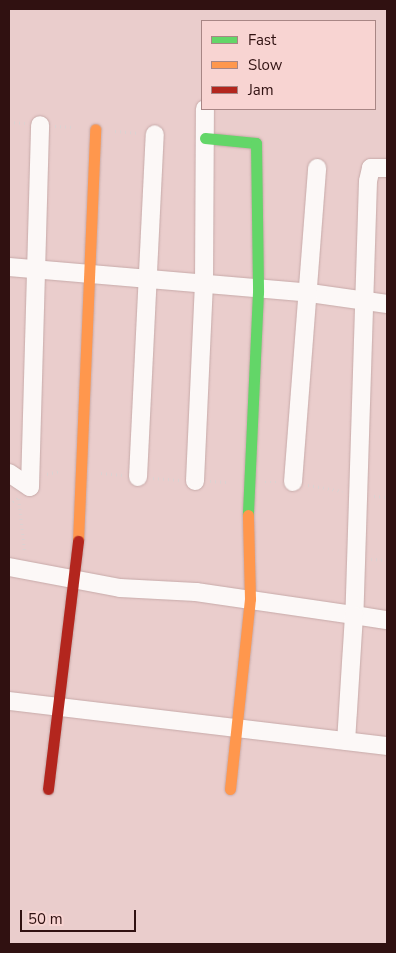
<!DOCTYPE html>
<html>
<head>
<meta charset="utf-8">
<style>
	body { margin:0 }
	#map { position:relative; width:396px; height:953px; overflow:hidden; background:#eacdcc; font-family:"Nunito Sans",sans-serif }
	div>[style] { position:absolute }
	.path>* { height:2.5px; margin-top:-1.25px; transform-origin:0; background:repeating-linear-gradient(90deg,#dcd2d1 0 1px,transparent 0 5px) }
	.roads { filter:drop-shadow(0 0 1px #c7aaa9) drop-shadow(0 0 1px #c7aaa9) }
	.street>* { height:18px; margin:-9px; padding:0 9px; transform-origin:9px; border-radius:9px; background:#fcf8f7 }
	.fast>* { height:11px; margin:-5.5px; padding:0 5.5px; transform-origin:5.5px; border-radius:5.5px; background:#63d668 }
	.slow>* { height:11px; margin:-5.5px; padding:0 5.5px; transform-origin:5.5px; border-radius:5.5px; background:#ff974d }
	.jam>* { height:11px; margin:-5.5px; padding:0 5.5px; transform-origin:5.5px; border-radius:5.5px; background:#b3261e }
	span { translate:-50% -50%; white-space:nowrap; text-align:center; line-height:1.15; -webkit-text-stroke:4px #f8d4d2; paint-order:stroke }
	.frame { position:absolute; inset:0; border:10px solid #301111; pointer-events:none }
	.legend { position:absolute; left:201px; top:20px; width:175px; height:90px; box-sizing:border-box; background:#f8d4d2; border:1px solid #a88685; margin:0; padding:6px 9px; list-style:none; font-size:15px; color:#301111 }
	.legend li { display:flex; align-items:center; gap:10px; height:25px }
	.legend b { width:25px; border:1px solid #a88685 }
	.scale { position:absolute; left:20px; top:910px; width:116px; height:22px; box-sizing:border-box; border:2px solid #301111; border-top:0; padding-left:6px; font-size:15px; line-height:18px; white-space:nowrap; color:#301111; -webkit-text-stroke:4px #f8d4d2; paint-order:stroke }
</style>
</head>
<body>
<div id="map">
	<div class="path">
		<i style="left:9px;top:122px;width:16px;rotate:4deg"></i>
		<i style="left:55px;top:126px;width:20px;rotate:3deg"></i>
		<i style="left:115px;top:131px;width:24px;rotate:5deg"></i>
		<i style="left:101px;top:473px;width:22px;rotate:5deg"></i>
		<i style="left:47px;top:474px;width:13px;rotate:-13deg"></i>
		<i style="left:153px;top:478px;width:27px;rotate:4deg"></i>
		<i style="left:210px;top:481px;width:17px;rotate:3deg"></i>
		<i style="left:265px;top:482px;width:12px"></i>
		<i style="left:308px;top:485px;width:35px;rotate:10deg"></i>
		<i style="left:374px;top:496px;width:13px;rotate:4deg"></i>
		<i style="left:19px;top:499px;width:54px;rotate:83.7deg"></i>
		<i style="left:9px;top:505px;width:11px;rotate:-38deg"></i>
		<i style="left:371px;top:559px;width:16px;rotate:4deg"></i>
	</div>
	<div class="roads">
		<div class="street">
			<i style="left:387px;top:168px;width:16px;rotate:180deg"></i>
			<i style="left:371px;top:168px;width:13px;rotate:103deg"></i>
			<i style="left:368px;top:181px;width:434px;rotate:91.8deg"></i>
			<i style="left:354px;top:615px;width:33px;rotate:9deg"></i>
			<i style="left:9px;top:267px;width:302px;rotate:4.9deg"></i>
			<i style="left:310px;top:293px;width:78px;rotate:8.1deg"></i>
			<i style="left:9px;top:473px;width:25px;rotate:34deg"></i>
			<i style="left:30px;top:487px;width:362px;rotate:-88.4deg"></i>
			<i style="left:138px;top:477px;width:343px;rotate:-87.2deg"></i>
			<i style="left:195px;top:481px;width:195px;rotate:-87.4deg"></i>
			<i style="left:204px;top:286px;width:177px;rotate:-89.7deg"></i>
			<i style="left:293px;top:482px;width:315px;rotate:-85.6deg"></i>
			<i style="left:9px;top:567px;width:113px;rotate:10.7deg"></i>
			<i style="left:120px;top:588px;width:76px;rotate:3deg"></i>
			<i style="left:196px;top:592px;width:160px;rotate:8.3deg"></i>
			<i style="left:354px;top:615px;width:126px;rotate:93.6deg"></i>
			<i style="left:9px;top:701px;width:381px;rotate:6.8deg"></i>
		</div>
		<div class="fast">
			<i style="left:205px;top:138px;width:51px;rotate:5.6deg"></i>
			<i style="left:256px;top:143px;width:149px;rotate:89.2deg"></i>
			<i style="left:258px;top:292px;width:223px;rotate:92.6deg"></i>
		</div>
		<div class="slow">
			<i style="left:78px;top:541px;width:412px;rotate:-87.6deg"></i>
			<i style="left:230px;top:789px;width:191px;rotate:-84deg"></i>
			<i style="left:250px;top:599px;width:84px;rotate:-91.4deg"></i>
		</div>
		<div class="jam">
			<i style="left:48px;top:789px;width:250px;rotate:-83.1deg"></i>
		</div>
	</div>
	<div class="frame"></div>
	<ul class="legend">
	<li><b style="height:6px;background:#63d668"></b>Fast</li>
	<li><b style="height:6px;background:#ff974d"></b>Slow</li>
	<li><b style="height:6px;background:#b3261e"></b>Jam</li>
	</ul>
	<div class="scale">50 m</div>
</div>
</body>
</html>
